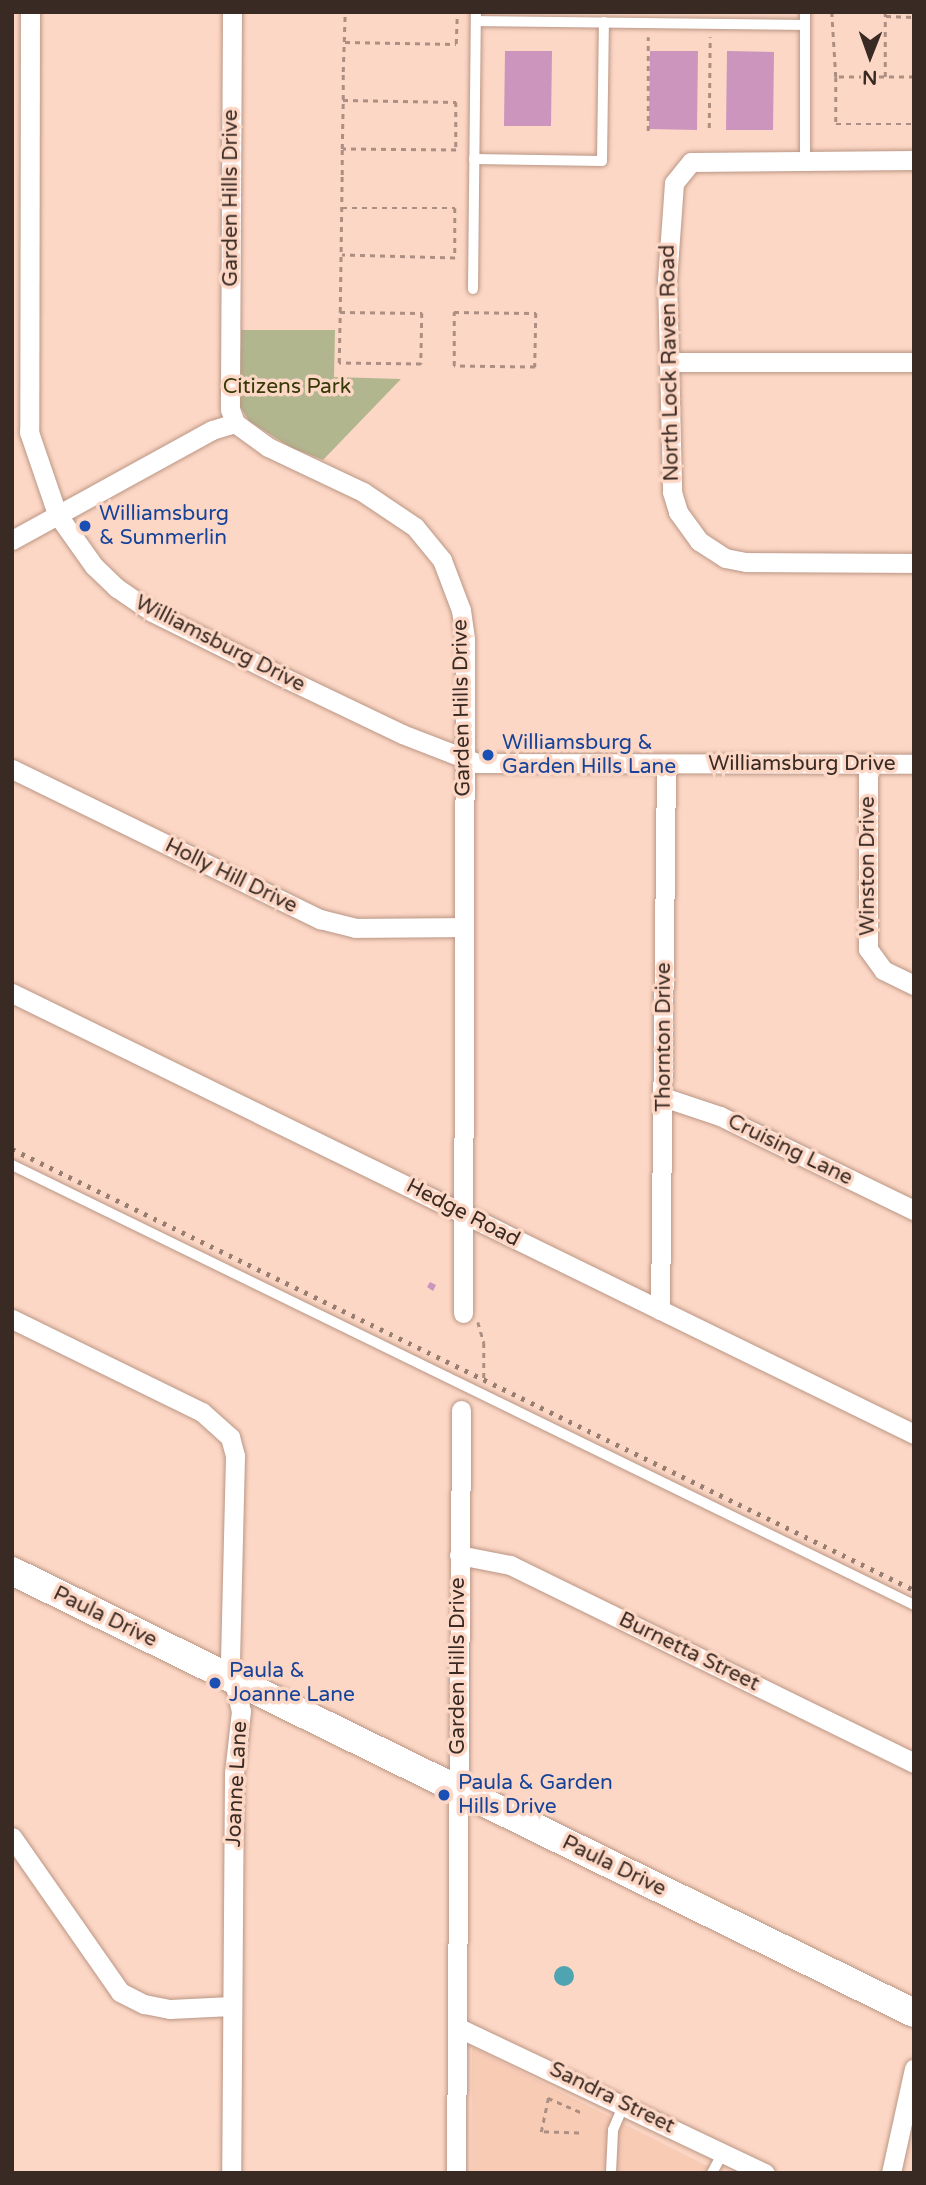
<!DOCTYPE html>
<html>
<head>
<meta charset="utf-8">
<style>
	body { margin:0 }
	#map { position:relative; width:926px; height:2185px; overflow:hidden; background:#fdd7c5; font-family:"Varela Round",sans-serif }
	div>[style] { position:absolute }
	.built>* { inset:0; background:#f8cbb5 }
	.green>* { inset:0; background:#b2b68f }
	.water>* { inset:0; background:#4ea4b0 }
	.round { border-radius:50% }
	.building>* { inset:0; background:#cb95bd }
	.path>* { height:2.5px; margin-top:-1.25px; transform-origin:0; background:repeating-linear-gradient(90deg,#ac8f82 0 5px,transparent 0 10px) }
	.roads { filter:drop-shadow(0 0 2px #ba9685) drop-shadow(0 0 2px #ba9685) }
	.lane>* { height:10px; margin:-5px; padding:0 5px; transform-origin:5px; border-radius:5px; background:#fff }
	.street>* { height:19px; margin:-9.5px; padding:0 9.5px; transform-origin:9.5px; border-radius:9.5px; background:#fff }
	.secondary>* { height:28px; margin:-14px; padding:0 14px; transform-origin:14px; border-radius:14px; background:#fff }
	.rail>* { height:5px; margin-top:-2.5px; transform-origin:0; background:repeating-linear-gradient(90deg,#987e71 0 3.5px,transparent 0 10.5px) }
	.dots>* { width:19px; height:19px; translate:-50% -50%; box-sizing:border-box; border:4px solid #fdd7c5; border-radius:50% }
	span { translate:-50% -50%; white-space:nowrap; text-align:center; line-height:1.15; -webkit-text-stroke:7px #fdd7c5; paint-order:stroke }
	.street-label { font-size:21px; color:#392a23 }
	.park-label { font-size:21px; color:#373906 }
	.transit-label { font-size:21px; color:#164399 }
	.left { translate:0 -50%; text-align:left }
	.frame { position:absolute; inset:0; border:14px solid #392a23; pointer-events:none }
	.north { position:absolute; left:835px; top:21px; width:70px; height:70px; -webkit-text-stroke:5px #fdd7c5; paint-order:stroke; rotate:181deg; font-size:19px; font-weight:700; line-height:28px; text-align:center; color:#392a23 }
	.north::after { content:''; display:block; margin:auto; width:24px; height:32px; background:#392a23; clip-path:polygon(50% 0,100% 100%,50% 72%,0 100%) }
</style>
</head>
<body>
<div id="map">
	<div class="built">
		<i style="clip-path:polygon(472px 2047px,721px 2173px,471px 2173px)"></i>
	</div>
	<div class="green">
		<i style="clip-path:polygon(241px 330px,335px 330px,334px 377px,401px 379px,323px 460px,292px 448px,249px 421px,238px 403px)"></i>
	</div>
	<div class="water">
		<i class="round" style="left:554px;top:1966px;width:20px;height:20px"></i>
	</div>
	<div class="building">
		<i style="clip-path:polygon(505px 51px,552px 51px,551px 126px,504px 126px)"></i>
		<i style="clip-path:polygon(650px 51px,698px 51px,697px 130px,649px 129px)"></i>
		<i style="clip-path:polygon(727px 51px,774px 52px,773px 130px,726px 130px)"></i>
		<i style="clip-path:polygon(430px 1282px,436px 1285px,433px 1291px,427px 1287px)"></i>
	</div>
	<div class="path">
		<i style="left:832px;top:12px;width:65px;rotate:86.5deg"></i>
		<i style="left:886px;top:16px;width:28px;rotate:2deg"></i>
		<i style="left:345px;top:42px;width:111px;rotate:1deg"></i>
		<i style="left:456px;top:44px;width:32px;rotate:-88deg"></i>
		<i style="left:885px;top:77px;width:65px;rotate:-90deg"></i>
		<i style="left:914px;top:77px;width:78px;rotate:180deg"></i>
		<i style="left:836px;top:77px;width:47px;rotate:90deg"></i>
		<i style="left:836px;top:124px;width:78px"></i>
		<i style="left:343px;top:100px;width:113px;rotate:1deg"></i>
		<i style="left:456px;top:102px;width:48px;rotate:90deg"></i>
		<i style="left:456px;top:150px;width:113px;rotate:-179.5deg"></i>
		<i style="left:709px;top:128px;width:91px;rotate:-89.4deg"></i>
		<i style="left:648px;top:131px;width:94px;rotate:-90deg"></i>
		<i style="left:342px;top:208px;width:113px"></i>
		<i style="left:455px;top:208px;width:50px;rotate:90deg"></i>
		<i style="left:455px;top:258px;width:113px;rotate:-178.5deg"></i>
		<i style="left:340px;top:312px;width:82px;rotate:0.7deg"></i>
		<i style="left:422px;top:313px;width:51px;rotate:91.1deg"></i>
		<i style="left:421px;top:364px;width:82px;rotate:-179.3deg"></i>
		<i style="left:339px;top:363px;width:51px;rotate:-88.9deg"></i>
		<i style="left:340px;top:312px;width:137px;rotate:-89.2deg"></i>
		<i style="left:342px;top:175px;width:26px;rotate:-90deg"></i>
		<i style="left:342px;top:149px;width:49px;rotate:-88.8deg"></i>
		<i style="left:343px;top:100px;width:28px;rotate:-90deg"></i>
		<i style="left:343px;top:72px;width:60px;rotate:-88.1deg"></i>
		<i style="left:454px;top:312px;width:82px;rotate:0.7deg"></i>
		<i style="left:536px;top:313px;width:54px;rotate:91.1deg"></i>
		<i style="left:535px;top:367px;width:81px;rotate:-179.3deg"></i>
		<i style="left:454px;top:366px;width:54px;rotate:-90deg"></i>
		<i style="left:478px;top:1322px;width:22px;rotate:74deg"></i>
		<i style="left:484px;top:1343px;width:37px;rotate:90deg"></i>
		<i style="left:579px;top:2133px;width:38px;rotate:-178deg"></i>
		<i style="left:541px;top:2132px;width:35px;rotate:-78deg"></i>
		<i style="left:548px;top:2098px;width:40px;rotate:23.4deg"></i>
	</div>
	<div class="roads">
		<div class="lane">
			<i style="left:805px;top:12px;width:148px;rotate:90deg"></i>
			<i style="left:476px;top:21px;width:329px;rotate:0.7deg"></i>
			<i style="left:474px;top:159px;width:128px;rotate:0.9deg"></i>
			<i style="left:602px;top:161px;width:139px;rotate:-89.2deg"></i>
			<i style="left:473px;top:289px;width:277px;rotate:-89.4deg"></i>
			<i style="left:12px;top:1165px;width:1004px;rotate:26deg"></i>
			<i style="left:611px;top:2173px;width:43px;rotate:-87.3deg"></i>
			<i style="left:613px;top:2130px;width:28px;rotate:-67deg"></i>
			<i style="left:712px;top:2173px;width:24px;rotate:-62deg"></i>
		</div>
		<div class="street">
			<i style="left:30px;top:12px;width:420px;rotate:90.1deg"></i>
			<i style="left:29px;top:432px;width:87px;rotate:71.1deg"></i>
			<i style="left:57px;top:514px;width:64px;rotate:54.6deg"></i>
			<i style="left:94px;top:566px;width:32px;rotate:44deg"></i>
			<i style="left:117px;top:588px;width:42px;rotate:34.4deg"></i>
			<i style="left:152px;top:612px;width:142px;rotate:26.4deg"></i>
			<i style="left:279px;top:675px;width:136px;rotate:25.6deg"></i>
			<i style="left:402px;top:734px;width:80px;rotate:21.1deg"></i>
			<i style="left:477px;top:763px;width:437px;rotate:0.1deg"></i>
			<i style="left:232px;top:12px;width:397px;rotate:90.3deg"></i>
			<i style="left:230px;top:409px;width:15px;rotate:70deg"></i>
			<i style="left:235px;top:423px;width:41px;rotate:36deg"></i>
			<i style="left:268px;top:447px;width:105px;rotate:25.3deg"></i>
			<i style="left:363px;top:492px;width:63px;rotate:33.9deg"></i>
			<i style="left:415px;top:527px;width:43px;rotate:50.7deg"></i>
			<i style="left:442px;top:560px;width:53px;rotate:69.2deg"></i>
			<i style="left:461px;top:610px;width:30px;rotate:82deg"></i>
			<i style="left:465px;top:640px;width:673px;rotate:90.17deg"></i>
			<i style="left:914px;top:160px;width:223px;rotate:179.5deg"></i>
			<i style="left:691px;top:162px;width:27px;rotate:129deg"></i>
			<i style="left:674px;top:183px;width:97px;rotate:94.1deg"></i>
			<i style="left:667px;top:280px;width:212px;rotate:88.6deg"></i>
			<i style="left:672px;top:492px;width:21px;rotate:73deg"></i>
			<i style="left:678px;top:512px;width:36px;rotate:54deg"></i>
			<i style="left:699px;top:541px;width:31px;rotate:33deg"></i>
			<i style="left:725px;top:558px;width:21px;rotate:11deg"></i>
			<i style="left:746px;top:562px;width:168px;rotate:0.3deg"></i>
			<i style="left:671px;top:362px;width:243px"></i>
			<i style="left:12px;top:540px;width:228px;rotate:-28.8deg"></i>
			<i style="left:212px;top:430px;width:24px;rotate:-17deg"></i>
			<i style="left:868px;top:764px;width:185px;rotate:90deg"></i>
			<i style="left:868px;top:949px;width:26px;rotate:54deg"></i>
			<i style="left:883px;top:970px;width:34px;rotate:26deg"></i>
			<i style="left:12px;top:769px;width:343px;rotate:26deg"></i>
			<i style="left:320px;top:919px;width:36px;rotate:14deg"></i>
			<i style="left:355px;top:928px;width:108px;rotate:-0.5deg"></i>
			<i style="left:12px;top:993px;width:1004px;rotate:26.05deg"></i>
			<i style="left:663px;top:1097px;width:60px;rotate:18.4deg"></i>
			<i style="left:720px;top:1116px;width:216px;rotate:25.9deg"></i>
			<i style="left:660px;top:1310px;width:546px;rotate:-89.37deg"></i>
			<i style="left:12px;top:1319px;width:212px;rotate:26.1deg"></i>
			<i style="left:202px;top:1412px;width:38px;rotate:42deg"></i>
			<i style="left:230px;top:1437px;width:20px;rotate:75deg"></i>
			<i style="left:235px;top:1456px;width:209px;rotate:91.4deg"></i>
			<i style="left:230px;top:1665px;width:47px;rotate:76.6deg"></i>
			<i style="left:241px;top:1711px;width:62px;rotate:96.4deg"></i>
			<i style="left:234px;top:1773px;width:400px;rotate:90.4deg"></i>
			<i style="left:459px;top:1555px;width:52px;rotate:11.1deg"></i>
			<i style="left:510px;top:1565px;width:450px;rotate:26.1deg"></i>
			<i style="left:12px;top:1837px;width:189px;rotate:55.1deg"></i>
			<i style="left:120px;top:1992px;width:27px;rotate:27deg"></i>
			<i style="left:144px;top:2004px;width:26px;rotate:11deg"></i>
			<i style="left:170px;top:2009px;width:61px;rotate:-2.8deg"></i>
			<i style="left:457px;top:2027px;width:341px;rotate:25.4deg"></i>
			<i style="left:456px;top:2173px;width:763px;rotate:-89.62deg"></i>
			<i style="left:891px;top:2173px;width:107px;rotate:-77.6deg"></i>
		</div>
		<div class="secondary">
			<i style="left:12px;top:1571px;width:1004px;rotate:26.11deg"></i>
		</div>
	</div>
	<div class="rail">
		<i style="left:12px;top:1149px;width:1004px;rotate:26.05deg"></i>
	</div>
	<div class="dots">
		<i style="left:85px;top:526px;background:#1a4fb4"></i>
		<i style="left:488px;top:755px;background:#1a4fb4"></i>
		<i style="left:215px;top:1683px;background:#1a4fb4"></i>
		<i style="left:444px;top:1795px;background:#1a4fb4"></i>
	</div>
	<div class="street-label">
		<span style="left:231px;top:198px;rotate:-90deg">Garden Hills Drive</span>
		<span style="left:670px;top:363px;rotate:-91deg">North Lock Raven Road</span>
		<span style="left:220px;top:644px;rotate:27deg">Williamsburg Drive</span>
		<span style="left:462px;top:708px;rotate:-91deg">Garden Hills Drive</span>
		<span style="left:802px;top:764px">Williamsburg Drive</span>
		<span style="left:868px;top:866px;rotate:-90deg">Winston Drive</span>
		<span style="left:231px;top:876px;rotate:26deg">Holly Hill Drive</span>
		<span style="left:664px;top:1037px;rotate:-90deg">Thornton Drive</span>
		<span style="left:790px;top:1150px;rotate:26deg">Cruising Lane</span>
		<span style="left:463px;top:1213px;rotate:27deg">Hedge Road</span>
		<span style="left:105px;top:1617px;rotate:26deg">Paula Drive</span>
		<span style="left:689px;top:1652px;rotate:26deg">Burnetta Street</span>
		<span style="left:458px;top:1666px;rotate:-90deg">Garden Hills Drive</span>
		<span style="left:237px;top:1784px;rotate:-87deg">Joanne Lane</span>
		<span style="left:614px;top:1866px;rotate:26deg">Paula Drive</span>
		<span style="left:612px;top:2098px;rotate:26deg">Sandra Street</span>
	</div>
	<div class="park-label">
		<span style="left:287px;top:387px">Citizens Park</span>
	</div>
	<div class="transit-label">
		<span class="left" style="left:99px;top:526px">Williamsburg<br>&amp; Summerlin</span>
		<span class="left" style="left:502px;top:755px">Williamsburg &amp;<br>Garden Hills Lane</span>
		<span class="left" style="left:229px;top:1683px">Paula &amp;<br>Joanne Lane</span>
		<span class="left" style="left:458px;top:1795px">Paula &amp; Garden<br>Hills Drive</span>
	</div>
	<div class="frame"></div>
	<div class="north">N</div>
</div>
</body>
</html>
